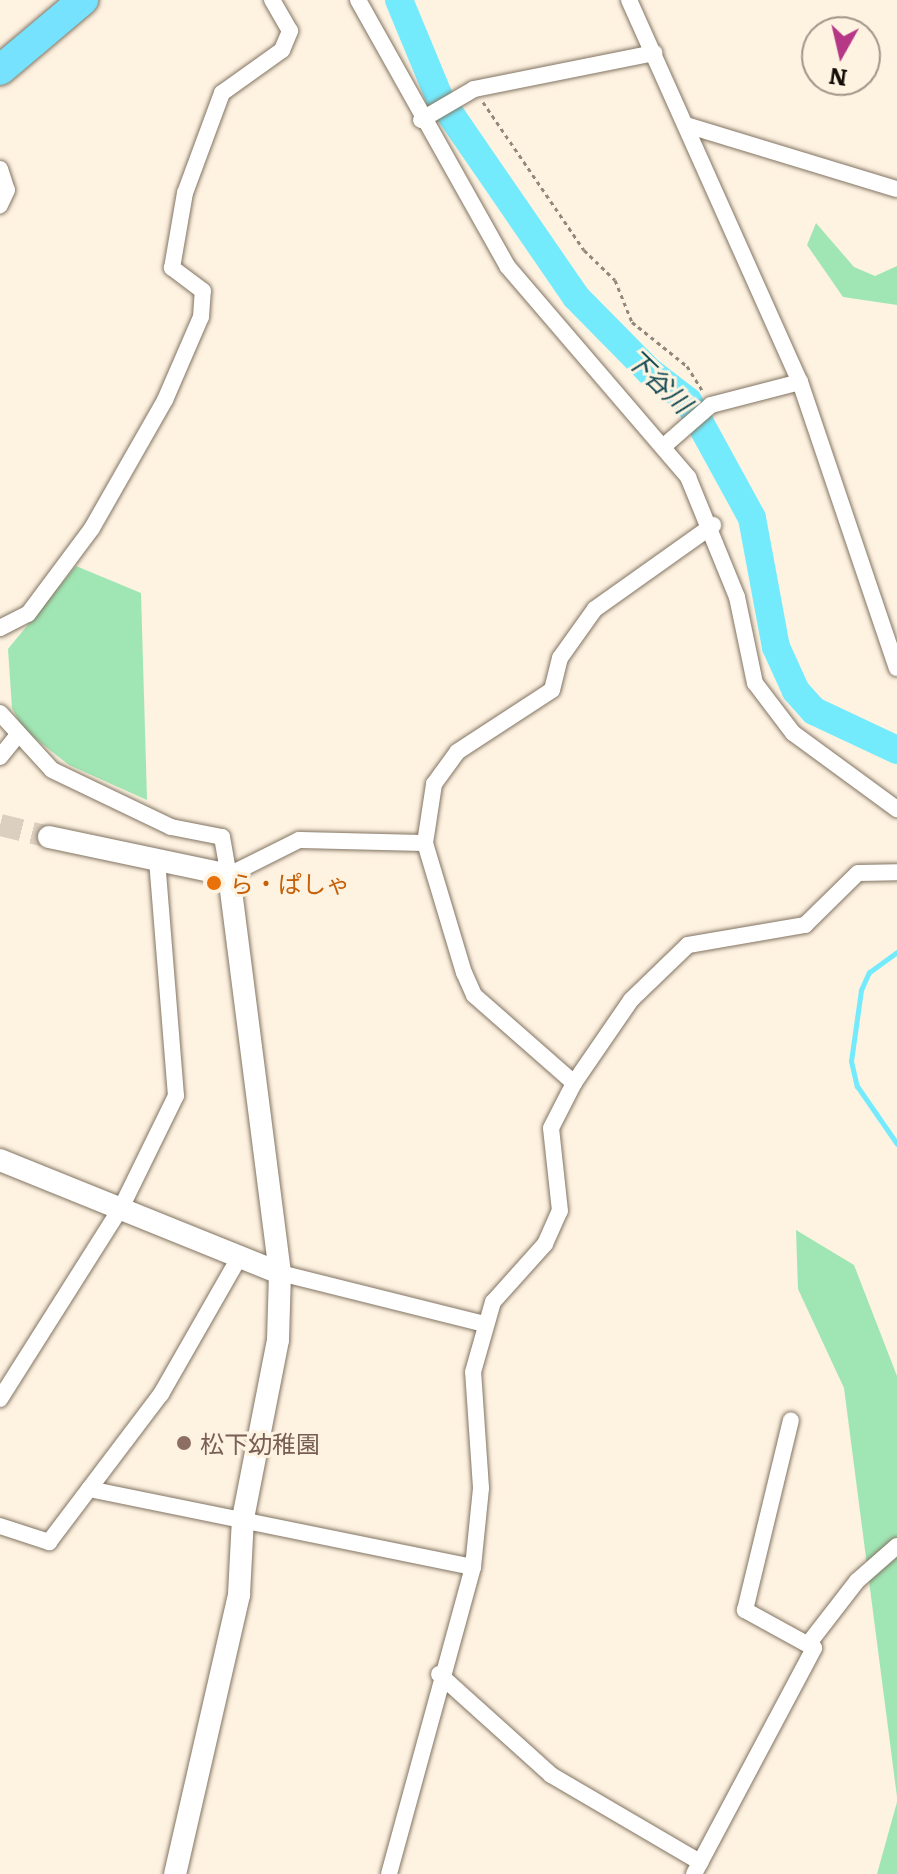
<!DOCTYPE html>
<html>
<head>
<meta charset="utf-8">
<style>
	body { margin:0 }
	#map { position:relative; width:897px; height:1874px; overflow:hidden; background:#fef2e1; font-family:Literata,"Noto Sans JP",serif }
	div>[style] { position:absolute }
	.green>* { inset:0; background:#a0e6b4 }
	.stream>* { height:5px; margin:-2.5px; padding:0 2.5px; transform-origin:2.5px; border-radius:2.5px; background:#74ebfd }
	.river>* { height:28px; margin:-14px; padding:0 14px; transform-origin:14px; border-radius:14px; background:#74ebfd }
	.secondary-tunnel>* { height:22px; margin-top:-11px; transform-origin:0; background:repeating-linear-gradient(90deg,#dbd0c0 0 22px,transparent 0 33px) }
	.path>* { height:3px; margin-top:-1.5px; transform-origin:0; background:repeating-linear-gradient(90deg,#92897d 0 4px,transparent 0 8px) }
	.roads { filter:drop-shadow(0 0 2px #827462) drop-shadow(0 0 2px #827462) }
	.street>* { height:16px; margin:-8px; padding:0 8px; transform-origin:8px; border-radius:8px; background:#fff }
	.secondary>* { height:22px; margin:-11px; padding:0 11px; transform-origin:11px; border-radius:11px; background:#fff }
	.highway>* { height:30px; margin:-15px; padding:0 15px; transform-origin:15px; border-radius:15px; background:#76e2fd }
	.dots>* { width:22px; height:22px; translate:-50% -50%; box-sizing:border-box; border:4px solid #fef2e1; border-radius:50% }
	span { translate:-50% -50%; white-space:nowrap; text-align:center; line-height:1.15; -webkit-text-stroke:6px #fef2e1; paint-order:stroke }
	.food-label { font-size:24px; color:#c56008 }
	.left { translate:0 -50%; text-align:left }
	.education-label { font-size:24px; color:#785e54 }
	.water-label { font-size:26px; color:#164c53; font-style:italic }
	.north { position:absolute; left:801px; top:16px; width:80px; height:80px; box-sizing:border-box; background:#fef2e1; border:2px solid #a09689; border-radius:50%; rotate:188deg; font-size:22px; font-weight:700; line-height:32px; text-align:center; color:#120d06 }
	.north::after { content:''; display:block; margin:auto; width:28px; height:36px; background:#b53786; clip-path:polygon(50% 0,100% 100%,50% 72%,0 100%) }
</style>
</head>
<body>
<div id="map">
	<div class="green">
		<i style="clip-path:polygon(816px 223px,854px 267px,875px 276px,897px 266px,897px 305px,843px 297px,807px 245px)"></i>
		<i style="clip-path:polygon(76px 566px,141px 593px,147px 800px,69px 765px,23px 729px,12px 708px,8px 649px)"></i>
		<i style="clip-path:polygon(796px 1230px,854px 1265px,897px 1376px,897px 1797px,844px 1388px,798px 1289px)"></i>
		<i style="clip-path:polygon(897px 1802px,897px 1874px,877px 1874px)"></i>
	</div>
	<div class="stream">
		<i style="left:897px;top:952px;width:34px;rotate:144deg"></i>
		<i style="left:869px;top:972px;width:20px;rotate:114deg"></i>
		<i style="left:861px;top:990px;width:72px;rotate:98deg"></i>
		<i style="left:851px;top:1061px;width:26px;rotate:77deg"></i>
		<i style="left:857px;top:1086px;width:70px;rotate:55.4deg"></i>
	</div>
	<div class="river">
		<i style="left:399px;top:0;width:107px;rotate:67.5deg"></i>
		<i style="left:440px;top:99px;width:240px;rotate:55.5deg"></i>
		<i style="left:576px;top:297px;width:105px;rotate:45.4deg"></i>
		<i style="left:650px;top:372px;width:48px;rotate:37.3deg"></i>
		<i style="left:688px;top:401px;width:133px;rotate:61.3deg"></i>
		<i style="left:752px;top:518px;width:131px;rotate:79.5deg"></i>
		<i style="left:776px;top:647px;width:48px;rotate:65.6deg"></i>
		<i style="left:796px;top:691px;width:27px;rotate:48deg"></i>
		<i style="left:814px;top:711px;width:92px;rotate:25.2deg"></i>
	</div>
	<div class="secondary-tunnel">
		<i style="left:0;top:825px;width:50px;rotate:13.8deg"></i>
	</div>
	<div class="path">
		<i style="left:483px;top:102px;width:179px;rotate:55.7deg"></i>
		<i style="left:584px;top:250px;width:43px;rotate:44.1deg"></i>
		<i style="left:615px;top:280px;width:45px;rotate:68deg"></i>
		<i style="left:632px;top:322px;width:70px;rotate:38.7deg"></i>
		<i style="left:687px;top:366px;width:31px;rotate:58deg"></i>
	</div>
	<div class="roads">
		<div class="street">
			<i style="left:358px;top:0;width:306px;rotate:60.7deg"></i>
			<i style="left:508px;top:267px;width:277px;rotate:49.4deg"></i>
			<i style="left:688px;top:477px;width:130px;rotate:67.8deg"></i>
			<i style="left:737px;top:597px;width:88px;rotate:78.2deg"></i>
			<i style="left:755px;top:683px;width:63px;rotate:52.8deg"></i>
			<i style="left:793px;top:733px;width:129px;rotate:36.2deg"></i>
			<i style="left:629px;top:0;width:419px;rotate:65.9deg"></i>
			<i style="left:800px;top:382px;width:302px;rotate:71.3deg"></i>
			<i style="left:421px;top:120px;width:61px;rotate:-30.3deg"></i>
			<i style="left:474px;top:89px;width:184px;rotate:-11.3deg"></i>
			<i style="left:686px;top:125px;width:220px;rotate:16.9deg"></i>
			<i style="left:0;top:169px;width:22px;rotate:72deg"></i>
			<i style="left:7px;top:190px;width:17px;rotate:115deg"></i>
			<i style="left:664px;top:446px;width:62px;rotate:-41.1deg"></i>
			<i style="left:711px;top:405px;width:92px;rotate:-14.5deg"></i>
			<i style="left:0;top:628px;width:31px;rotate:-27deg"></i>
			<i style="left:28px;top:614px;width:107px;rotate:-53.3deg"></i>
			<i style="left:92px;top:528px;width:147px;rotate:-60.3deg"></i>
			<i style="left:165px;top:400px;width:90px;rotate:-66.6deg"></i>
			<i style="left:201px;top:317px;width:26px;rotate:-86deg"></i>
			<i style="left:203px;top:291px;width:39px;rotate:-143deg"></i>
			<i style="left:172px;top:268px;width:76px;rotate:-80.2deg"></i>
			<i style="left:185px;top:193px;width:107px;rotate:-69.7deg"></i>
			<i style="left:222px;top:93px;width:74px;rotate:-35.6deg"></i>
			<i style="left:282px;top:50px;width:21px;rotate:-67deg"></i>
			<i style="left:290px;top:31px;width:36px;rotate:-120deg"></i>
			<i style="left:0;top:713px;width:77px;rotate:47.6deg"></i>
			<i style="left:52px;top:770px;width:132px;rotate:25.6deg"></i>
			<i style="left:171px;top:827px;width:52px;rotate:11.1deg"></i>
			<i style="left:222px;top:837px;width:39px;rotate:80deg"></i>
			<i style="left:229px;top:875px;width:78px;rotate:-26.6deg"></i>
			<i style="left:299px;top:840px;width:126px;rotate:1.4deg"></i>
			<i style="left:0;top:757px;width:26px;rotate:-51deg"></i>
			<i style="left:574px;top:1083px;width:133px;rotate:-138.7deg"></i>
			<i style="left:474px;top:995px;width:24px;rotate:-114deg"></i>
			<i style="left:464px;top:973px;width:136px;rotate:-106.7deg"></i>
			<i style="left:425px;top:843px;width:60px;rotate:-81.3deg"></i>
			<i style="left:434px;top:784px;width:39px;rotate:-54deg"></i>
			<i style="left:457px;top:752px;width:113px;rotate:-33.1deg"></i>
			<i style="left:552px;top:690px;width:33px;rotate:-76deg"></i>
			<i style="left:560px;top:658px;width:60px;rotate:-54.5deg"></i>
			<i style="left:595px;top:609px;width:145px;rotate:-35.4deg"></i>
			<i style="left:280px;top:1273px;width:210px;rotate:14deg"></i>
			<i style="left:0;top:1399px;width:228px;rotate:-57.7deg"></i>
			<i style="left:122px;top:1206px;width:123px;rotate:-63.9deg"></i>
			<i style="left:176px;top:1096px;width:237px;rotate:-94.6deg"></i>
			<i style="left:89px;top:1489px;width:392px;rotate:11.5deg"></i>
			<i style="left:0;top:1526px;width:52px;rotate:18.1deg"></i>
			<i style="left:49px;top:1542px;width:186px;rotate:-52.9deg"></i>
			<i style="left:161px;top:1394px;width:159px;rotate:-60.2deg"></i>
			<i style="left:809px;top:1643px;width:78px;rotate:-52.3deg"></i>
			<i style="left:857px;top:1581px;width:53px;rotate:-41.2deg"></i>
			<i style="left:439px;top:1674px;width:151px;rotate:42deg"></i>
			<i style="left:551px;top:1775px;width:173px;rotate:30.3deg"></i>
			<i style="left:389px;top:1874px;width:318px;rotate:-74.7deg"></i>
			<i style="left:473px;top:1567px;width:79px;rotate:-84.2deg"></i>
			<i style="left:481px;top:1488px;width:116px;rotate:-93.9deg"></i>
			<i style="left:473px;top:1372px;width:73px;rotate:-74.1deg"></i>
			<i style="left:493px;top:1302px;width:78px;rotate:-48.1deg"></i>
			<i style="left:545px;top:1244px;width:36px;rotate:-66deg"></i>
			<i style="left:560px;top:1211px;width:83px;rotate:-96.2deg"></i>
			<i style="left:551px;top:1128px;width:51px;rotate:-62.9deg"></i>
			<i style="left:574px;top:1083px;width:101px;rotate:-55.5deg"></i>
			<i style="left:631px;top:1000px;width:79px;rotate:-44deg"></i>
			<i style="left:688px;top:945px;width:119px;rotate:-9.7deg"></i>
			<i style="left:805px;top:925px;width:74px;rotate:-44.5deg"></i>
			<i style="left:858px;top:873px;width:39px;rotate:-1deg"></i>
			<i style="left:694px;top:1874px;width:256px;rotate:-62deg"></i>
			<i style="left:814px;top:1648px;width:79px;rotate:-151.2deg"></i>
			<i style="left:745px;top:1610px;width:195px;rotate:-76.4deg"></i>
		</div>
		<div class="secondary">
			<i style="left:49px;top:837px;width:184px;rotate:11.9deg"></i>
			<i style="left:229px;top:875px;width:401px;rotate:82.7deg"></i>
			<i style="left:280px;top:1273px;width:67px;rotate:91.7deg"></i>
			<i style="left:278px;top:1340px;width:181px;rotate:101.1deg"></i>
			<i style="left:243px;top:1518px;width:77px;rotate:93deg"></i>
			<i style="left:239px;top:1595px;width:286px;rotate:102.9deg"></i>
			<i style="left:0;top:1160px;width:302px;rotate:22deg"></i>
		</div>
		<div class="highway">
			<i style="left:0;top:70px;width:109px;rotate:-40.1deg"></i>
		</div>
	</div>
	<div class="dots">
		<i style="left:214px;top:883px;background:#e8710a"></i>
		<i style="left:184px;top:1443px;background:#8d6e63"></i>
	</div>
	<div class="food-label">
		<span class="left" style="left:230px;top:883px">ら・ぱしゃ</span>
	</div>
	<div class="education-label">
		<span class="left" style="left:200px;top:1443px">松下幼稚園</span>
	</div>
	<div class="water-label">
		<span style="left:660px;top:380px;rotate:44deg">下谷川</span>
	</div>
	<div class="north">N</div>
</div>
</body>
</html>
